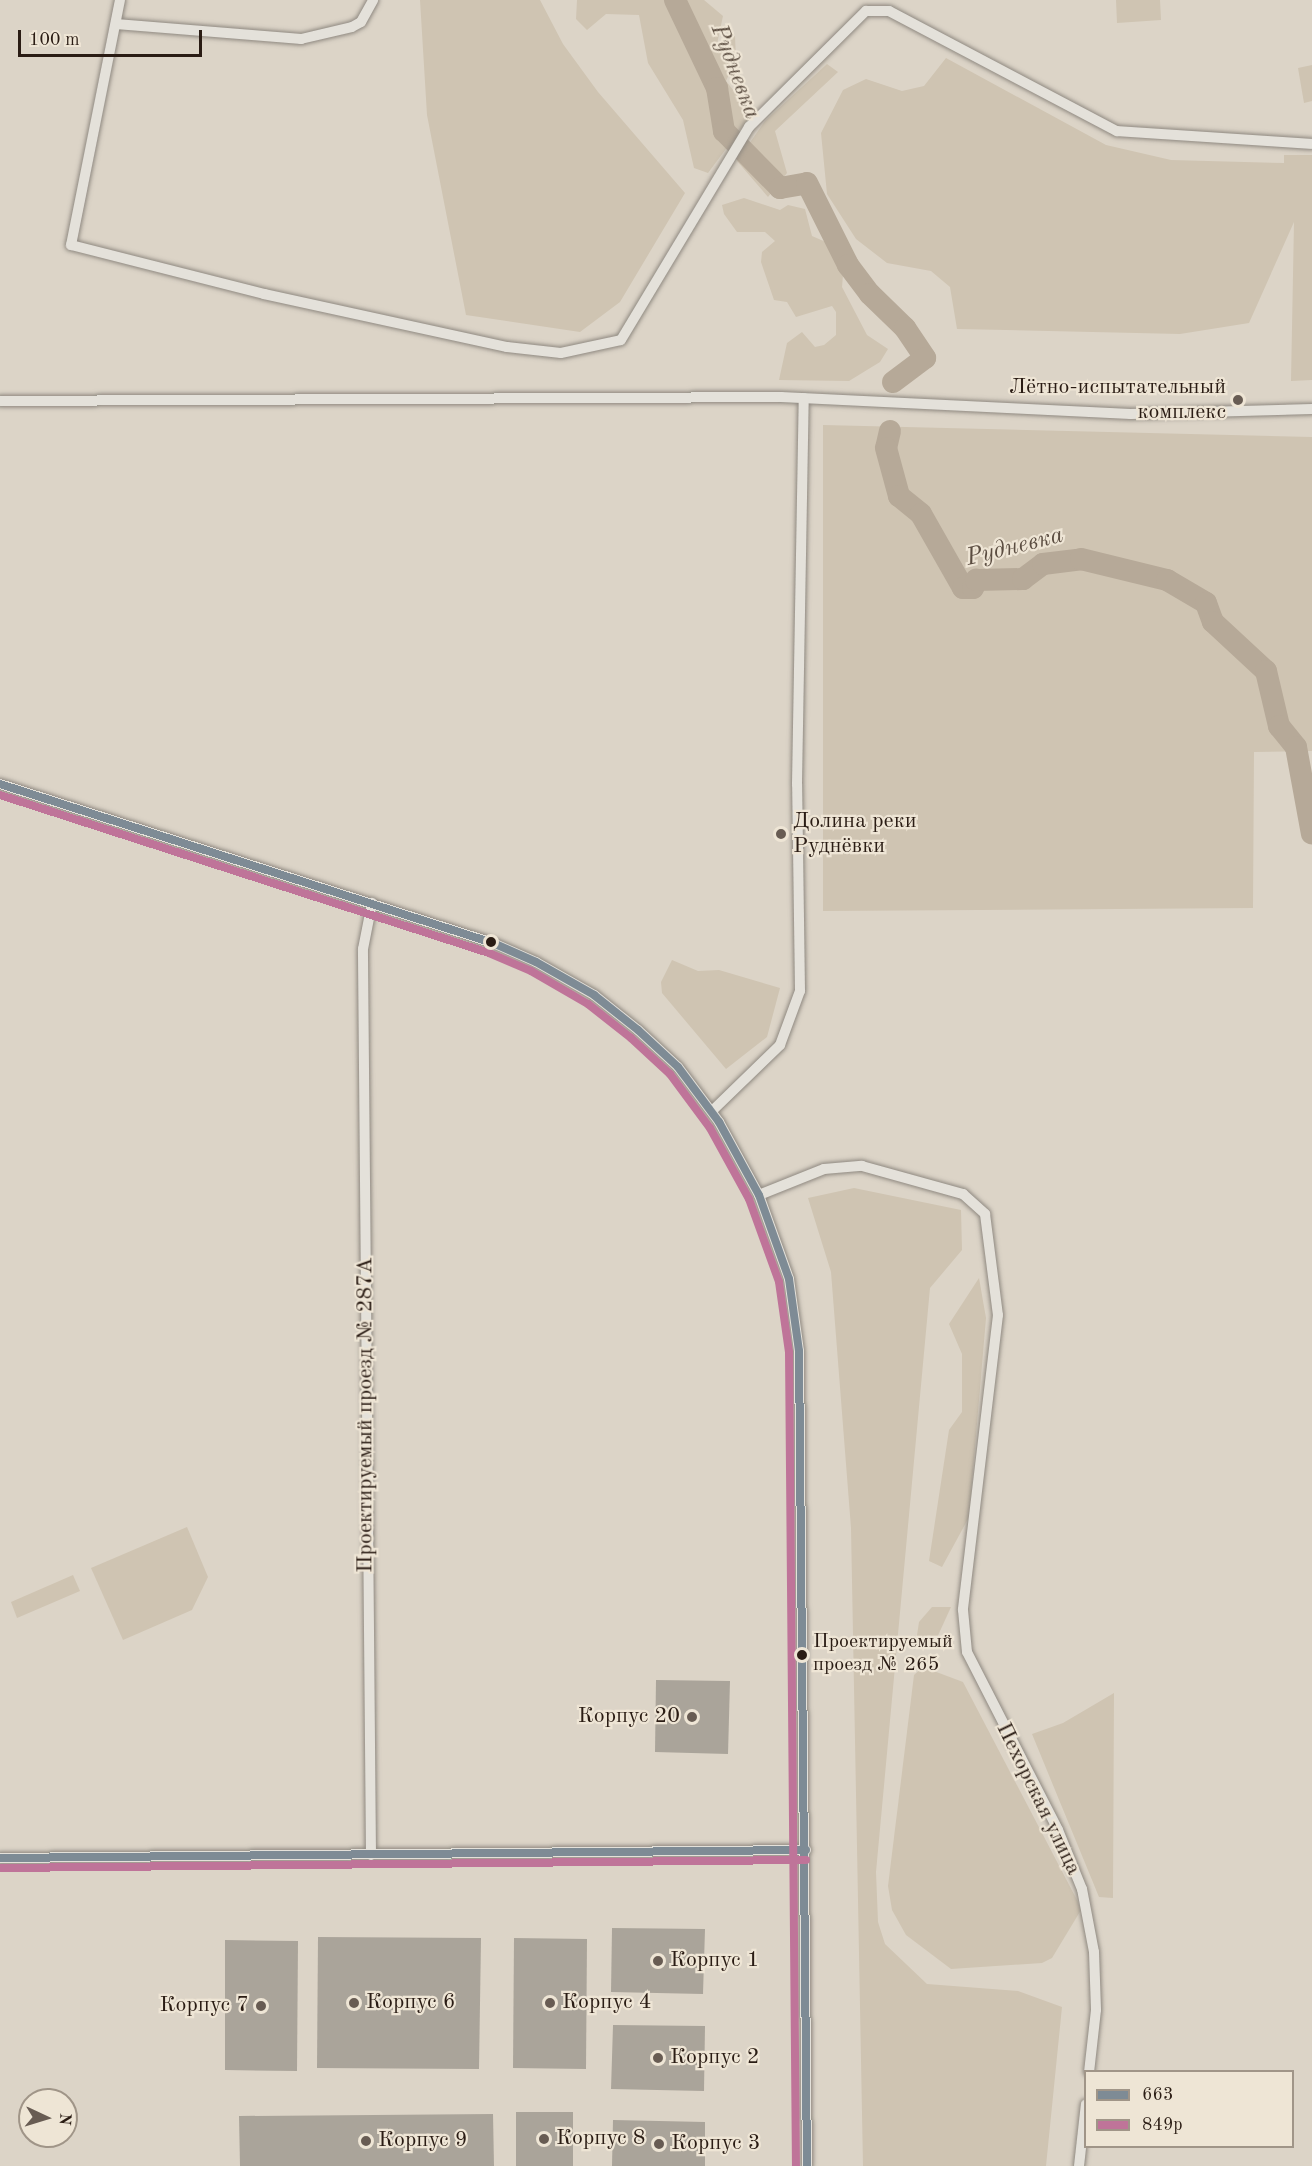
<!DOCTYPE html>
<html>
<head>
<meta charset="utf-8">
<style>
	body { margin:0 }
	#map { position:relative; width:1312px; height:2166px; overflow:hidden; background:#dcd4c7; font-family:"Old Standard TT",serif }
	div>[style] { position:absolute }
	.green>* { inset:0; background:#cfc4b2 }
	.river>* { height:22px; margin:-11px; padding:0 11px; transform-origin:11px; border-radius:11px; background:#b6a998 }
	.building>* { inset:0; background:#aaa49a }
	.roads { filter:drop-shadow(0 0 2px #8f8981) drop-shadow(0 0 2px #8f8981) }
	.street>* { height:10px; margin:-5px; padding:0 5px; transform-origin:5px; border-radius:5px; background:#e4e1da }
	.bus-1>* { height:8px; margin:-4px; padding:0 4px; transform-origin:4px; border-radius:4px; background:#7e8b95 }
	.bus-2>* { height:8px; margin:-4px; padding:0 4px; transform-origin:4px; border-radius:4px; background:#bf7499 }
	.dots>* { width:16px; height:16px; translate:-50% -50%; box-sizing:border-box; border:3px solid #eee5d5; border-radius:50% }
	span { translate:-50% -50%; white-space:nowrap; text-align:center; line-height:1.15; -webkit-text-stroke:4.5px #eee5d5; paint-order:stroke }
	.bus-label { font-size:20px; color:#2a1c14 }
	.left { translate:0 -50%; text-align:left }
	.poi-label { font-size:22px; color:#2a1c14 }
	.right { translate:-100% -50%; text-align:right }
	.street-label { font-size:22px; color:#2a1c14 }
	.water-label { font-size:24px; color:#5b4d41; font-style:italic }
	.legend { position:absolute; left:1084px; top:2070px; width:210px; height:78px; box-sizing:border-box; background:#eee5d5; border:2px solid #a09588; margin:0; padding:8px 10px; list-style:none; font-size:18px; color:#2a1c14 }
	.legend li { display:flex; align-items:center; gap:12px; height:30px }
	.legend b { width:30px; border:2px solid #a09588 }
	.north { position:absolute; left:18px; top:2088px; width:60px; height:60px; box-sizing:border-box; background:#eee5d5; border:2px solid #a09588; border-radius:50%; rotate:94deg; font-size:16px; font-weight:700; line-height:24px; text-align:center; color:#2a1c14 }
	.north::after { content:''; display:block; margin:auto; width:21px; height:27px; background:#685c53; clip-path:polygon(50% 0,100% 100%,50% 72%,0 100%) }
	.scale { position:absolute; left:18px; top:30px; width:184px; height:27px; box-sizing:border-box; border:3px solid #2a1c14; border-top:0; padding-left:8px; font-size:18px; line-height:21px; white-space:nowrap; color:#2a1c14; -webkit-text-stroke:4px #eee5d5; paint-order:stroke }
</style>
</head>
<body>
<div id="map">
	<div class="green">
		<i style="clip-path:polygon(420px 0,540px 0,563px 44px,598px 92px,685px 193px,620px 302px,580px 332px,466px 315px,427px 115px)"></i>
		<i style="clip-path:polygon(577px 0,704px 0,723px 16px,717px 44px,735px 36px,736px 59px,726px 81px,752px 114px,708px 173px,694px 168px,683px 120px,648px 63px,639px 15px,606px 14px,587px 30px,576px 19px)"></i>
		<i style="clip-path:polygon(1116px 0,1160px 0,1161px 20px,1117px 23px)"></i>
		<i style="clip-path:polygon(946px 58px,1106px 145px,1171px 160px,1284px 163px,1284px 155px,1312px 155px,1312px 380px,1291px 381px,1294px 222px,1249px 323px,1180px 334px,957px 329px,950px 287px,931px 271px,887px 263px,856px 239px,827px 194px,821px 133px,843px 90px,866px 79px,902px 91px,924px 86px)"></i>
		<i style="clip-path:polygon(827px 64px,838px 72px,775px 131px,787px 173px,768px 197px,737px 161px,765px 121px)"></i>
		<i style="clip-path:polygon(1312px 65px,1312px 101px,1304px 103px,1298px 68px)"></i>
		<i style="clip-path:polygon(744px 198px,780px 210px,788px 205px,805px 209px,812px 236px,828px 243px,843px 275px,842px 287px,867px 335px,888px 349px,880px 362px,849px 381px,779px 380px,787px 343px,802px 332px,815px 347px,824px 345px,836px 335px,836px 312px,832px 306px,796px 317px,787px 302px,774px 300px,761px 262px,762px 252px,775px 241px,765px 232px,737px 232px,724px 214px,722px 205px)"></i>
		<i style="clip-path:polygon(823px 425px,1312px 437px,1312px 751px,1254px 752px,1253px 908px,823px 911px)"></i>
		<i style="clip-path:polygon(672px 960px,698px 971px,719px 970px,780px 988px,767px 1037px,726px 1069px,662px 993px,661px 982px)"></i>
		<i style="clip-path:polygon(854px 1188px,961px 1210px,962px 1250px,930px 1288px,876px 1872px,878px 1922px,885px 1944px,927px 1984px,1018px 1991px,1062px 2007px,1046px 2166px,863px 2166px,851px 1528px,831px 1272px,808px 1198px)"></i>
		<i style="clip-path:polygon(979px 1278px,986px 1318px,969px 1517px,942px 1567px,929px 1561px,949px 1430px,962px 1412px,962px 1354px,949px 1324px)"></i>
		<i style="clip-path:polygon(187px 1527px,208px 1577px,192px 1610px,123px 1640px,91px 1568px)"></i>
		<i style="clip-path:polygon(73px 1575px,80px 1591px,17px 1618px,11px 1602px)"></i>
		<i style="clip-path:polygon(932px 1607px,951px 1607px,935px 1642px,916px 1642px,919px 1622px)"></i>
		<i style="clip-path:polygon(923px 1667px,963px 1682px,1077px 1900px,1081px 1910px,1052px 1958px,1042px 1963px,951px 1969px,906px 1935px,892px 1910px,888px 1886px,914px 1675px)"></i>
		<i style="clip-path:polygon(1114px 1693px,1113px 1898px,1099px 1897px,1032px 1734px,1063px 1723px)"></i>
	</div>
	<div class="river">
		<i style="left:675px;top:0;width:98px;rotate:64.5deg"></i>
		<i style="left:717px;top:88px;width:44px;rotate:80.8deg"></i>
		<i style="left:724px;top:131px;width:80px;rotate:45.5deg"></i>
		<i style="left:780px;top:188px;width:27px;rotate:-10deg"></i>
		<i style="left:807px;top:183px;width:92px;rotate:63.4deg"></i>
		<i style="left:848px;top:265px;width:36px;rotate:53deg"></i>
		<i style="left:870px;top:294px;width:49px;rotate:44.2deg"></i>
		<i style="left:905px;top:328px;width:36px;rotate:56deg"></i>
		<i style="left:925px;top:358px;width:40px;rotate:143deg"></i>
		<i style="left:890px;top:431px;width:17px;rotate:103deg"></i>
		<i style="left:886px;top:448px;width:50px;rotate:74.8deg"></i>
		<i style="left:899px;top:496px;width:28px;rotate:39deg"></i>
		<i style="left:921px;top:514px;width:85px;rotate:60.4deg"></i>
		<i style="left:963px;top:588px;width:10px"></i>
		<i style="left:973px;top:588px;width:9px;rotate:-69deg"></i>
		<i style="left:976px;top:580px;width:47px;rotate:-1.2deg"></i>
		<i style="left:1023px;top:579px;width:25px;rotate:-37deg"></i>
		<i style="left:1043px;top:564px;width:38px;rotate:-7deg"></i>
		<i style="left:1081px;top:559px;width:89px;rotate:13.7deg"></i>
		<i style="left:1167px;top:580px;width:45px;rotate:30.5deg"></i>
		<i style="left:1206px;top:603px;width:20px;rotate:70deg"></i>
		<i style="left:1213px;top:622px;width:72px;rotate:42.8deg"></i>
		<i style="left:1266px;top:671px;width:57px;rotate:76.7deg"></i>
		<i style="left:1279px;top:726px;width:27px;rotate:51deg"></i>
		<i style="left:1296px;top:747px;width:88px;rotate:79.6deg"></i>
	</div>
	<div class="building">
		<i style="clip-path:polygon(656px 1680px,730px 1681px,728px 1754px,655px 1752px)"></i>
		<i style="clip-path:polygon(612px 1928px,705px 1929px,703px 1994px,611px 1992px)"></i>
		<i style="clip-path:polygon(318px 1937px,481px 1938px,479px 2069px,317px 2068px)"></i>
		<i style="clip-path:polygon(514px 1938px,587px 1939px,586px 2069px,513px 2068px)"></i>
		<i style="clip-path:polygon(225px 1940px,298px 1941px,297px 2071px,225px 2070px)"></i>
		<i style="clip-path:polygon(613px 2025px,705px 2026px,704px 2091px,611px 2089px)"></i>
		<i style="clip-path:polygon(516px 2112px,573px 2112px,573px 2166px,516px 2166px)"></i>
		<i style="clip-path:polygon(493px 2114px,494px 2166px,240px 2166px,239px 2116px)"></i>
		<i style="clip-path:polygon(613px 2120px,705px 2122px,705px 2166px,612px 2166px)"></i>
	</div>
	<div class="roads">
		<div class="street">
			<i style="left:120px;top:0;width:250px;rotate:101.3deg"></i>
			<i style="left:71px;top:245px;width:199px;rotate:14.2deg"></i>
			<i style="left:264px;top:294px;width:249px;rotate:12.3deg"></i>
			<i style="left:507px;top:347px;width:54px;rotate:6.3deg"></i>
			<i style="left:561px;top:353px;width:61px;rotate:-12.2deg"></i>
			<i style="left:621px;top:340px;width:249px;rotate:-59deg"></i>
			<i style="left:749px;top:127px;width:165px;rotate:-44.8deg"></i>
			<i style="left:866px;top:11px;width:23px"></i>
			<i style="left:889px;top:11px;width:258px;rotate:27.8deg"></i>
			<i style="left:1117px;top:131px;width:195px;rotate:3.8deg"></i>
			<i style="left:116px;top:24px;width:186px;rotate:4.6deg"></i>
			<i style="left:301px;top:39px;width:52px;rotate:-13.2deg"></i>
			<i style="left:352px;top:27px;width:10px;rotate:-29deg"></i>
			<i style="left:361px;top:22px;width:25px;rotate:-61deg"></i>
			<i style="left:0;top:401px;width:781px;rotate:-0.29deg"></i>
			<i style="left:781px;top:397px;width:350px;rotate:2.8deg"></i>
			<i style="left:1131px;top:414px;width:181px;rotate:-1.6deg"></i>
			<i style="left:0;top:784px;width:518px;rotate:17.88deg"></i>
			<i style="left:493px;top:943px;width:47px;rotate:23.8deg"></i>
			<i style="left:536px;top:962px;width:67px;rotate:29.6deg"></i>
			<i style="left:594px;top:995px;width:56px;rotate:38.5deg"></i>
			<i style="left:638px;top:1030px;width:54px;rotate:42.8deg"></i>
			<i style="left:678px;top:1067px;width:69px;rotate:53.3deg"></i>
			<i style="left:719px;top:1122px;width:83px;rotate:61.3deg"></i>
			<i style="left:759px;top:1195px;width:89px;rotate:70.3deg"></i>
			<i style="left:789px;top:1279px;width:73px;rotate:82.1deg"></i>
			<i style="left:799px;top:1351px;width:815px;rotate:89.44deg"></i>
			<i style="left:712px;top:1111px;width:95px;rotate:-44.1deg"></i>
			<i style="left:780px;top:1045px;width:58px;rotate:-69.7deg"></i>
			<i style="left:800px;top:991px;width:207px;rotate:-90.8deg"></i>
			<i style="left:797px;top:784px;width:386px;rotate:-89deg"></i>
			<i style="left:759px;top:1195px;width:70px;rotate:-21.8deg"></i>
			<i style="left:824px;top:1169px;width:38px;rotate:-5deg"></i>
			<i style="left:862px;top:1166px;width:105px;rotate:15.5deg"></i>
			<i style="left:963px;top:1194px;width:30px;rotate:42deg"></i>
			<i style="left:985px;top:1214px;width:102px;rotate:82.7deg"></i>
			<i style="left:998px;top:1315px;width:297px;rotate:96.8deg"></i>
			<i style="left:963px;top:1610px;width:42px;rotate:84.6deg"></i>
			<i style="left:967px;top:1652px;width:200px;rotate:62.9deg"></i>
			<i style="left:1058px;top:1830px;width:64px;rotate:67.9deg"></i>
			<i style="left:1082px;top:1889px;width:64px;rotate:79.2deg"></i>
			<i style="left:1094px;top:1952px;width:58px;rotate:88deg"></i>
			<i style="left:1096px;top:2010px;width:62px;rotate:96.4deg"></i>
			<i style="left:371px;top:1855px;width:906px;rotate:-90.51deg"></i>
			<i style="left:363px;top:949px;width:47px;rotate:-78.9deg"></i>
			<i style="left:0;top:1858px;width:806px;rotate:-0.57deg"></i>
			<i style="left:1079px;top:2166px;width:62px;rotate:-83.6deg"></i>
		</div>
	</div>
	<div class="bus-1">
		<i style="left:0;top:784px;width:518px;rotate:17.88deg"></i>
		<i style="left:493px;top:943px;width:47px;rotate:23.8deg"></i>
		<i style="left:536px;top:962px;width:67px;rotate:29.6deg"></i>
		<i style="left:594px;top:995px;width:56px;rotate:38.5deg"></i>
		<i style="left:638px;top:1030px;width:54px;rotate:42.8deg"></i>
		<i style="left:678px;top:1067px;width:69px;rotate:53.3deg"></i>
		<i style="left:719px;top:1122px;width:83px;rotate:61.3deg"></i>
		<i style="left:759px;top:1195px;width:89px;rotate:70.3deg"></i>
		<i style="left:789px;top:1279px;width:73px;rotate:82.1deg"></i>
		<i style="left:799px;top:1351px;width:815px;rotate:89.44deg"></i>
		<i style="left:0;top:1858px;width:806px;rotate:-0.57deg"></i>
	</div>
	<div class="bus-2">
		<i style="left:0;top:795px;width:514px;rotate:17.91deg"></i>
		<i style="left:489px;top:953px;width:46px;rotate:23.2deg"></i>
		<i style="left:531px;top:971px;width:66px;rotate:30.1deg"></i>
		<i style="left:588px;top:1004px;width:55px;rotate:38.3deg"></i>
		<i style="left:631px;top:1038px;width:53px;rotate:42.7deg"></i>
		<i style="left:670px;top:1074px;width:67px;rotate:53.5deg"></i>
		<i style="left:710px;top:1128px;width:81px;rotate:61.2deg"></i>
		<i style="left:749px;top:1199px;width:88px;rotate:70.1deg"></i>
		<i style="left:779px;top:1282px;width:71px;rotate:81.9deg"></i>
		<i style="left:789px;top:1352px;width:814px;rotate:89.51deg"></i>
		<i style="left:0;top:1868px;width:806px;rotate:-0.57deg"></i>
	</div>
	<div class="dots">
		<i style="left:1238px;top:400px;background:#685c53"></i>
		<i style="left:781px;top:834px;background:#685c53"></i>
		<i style="left:491px;top:942px;background:#2a1c14"></i>
		<i style="left:802px;top:1655px;background:#2a1c14"></i>
		<i style="left:692px;top:1717px;background:#685c53"></i>
		<i style="left:658px;top:1961px;background:#685c53"></i>
		<i style="left:354px;top:2003px;background:#685c53"></i>
		<i style="left:550px;top:2003px;background:#685c53"></i>
		<i style="left:261px;top:2006px;background:#685c53"></i>
		<i style="left:658px;top:2058px;background:#685c53"></i>
		<i style="left:544px;top:2139px;background:#685c53"></i>
		<i style="left:366px;top:2141px;background:#685c53"></i>
		<i style="left:659px;top:2144px;background:#685c53"></i>
	</div>
	<div class="bus-label">
		<span class="left" style="left:813px;top:1654px">Проектируемый<br>проезд № 265</span>
	</div>
	<div class="poi-label">
		<span class="right" style="left:1226px;top:400px">Лётно-испытательный<br>комплекс</span>
		<span class="left" style="left:793px;top:834px">Долина реки<br>Руднёвки</span>
		<span class="right" style="left:680px;top:1717px">Корпус 20</span>
		<span class="left" style="left:670px;top:1961px">Корпус 1</span>
		<span class="left" style="left:366px;top:2003px">Корпус 6</span>
		<span class="left" style="left:562px;top:2003px">Корпус 4</span>
		<span class="right" style="left:249px;top:2006px">Корпус 7</span>
		<span class="left" style="left:670px;top:2058px">Корпус 2</span>
		<span class="left" style="left:556px;top:2139px">Корпус 8</span>
		<span class="left" style="left:378px;top:2141px">Корпус 9</span>
		<span class="left" style="left:671px;top:2144px">Корпус 3</span>
	</div>
	<div class="street-label">
		<span style="left:366px;top:1415px;rotate:-90deg">Проектируемый проезд № 287А</span>
		<span style="left:1038px;top:1799px;rotate:64deg">Пехорская улица</span>
	</div>
	<div class="water-label">
		<span style="left:734px;top:72px;rotate:69deg">Рудневка</span>
		<span style="left:1015px;top:548px;rotate:-14deg">Рудневка</span>
	</div>
	<ul class="legend">
	<li><b style="height:8px;background:#7e8b95"></b>663</li>
	<li><b style="height:8px;background:#bf7499"></b>849р</li>
	</ul>
	<div class="north">N</div>
	<div class="scale">100 m</div>
</div>
</body>
</html>
